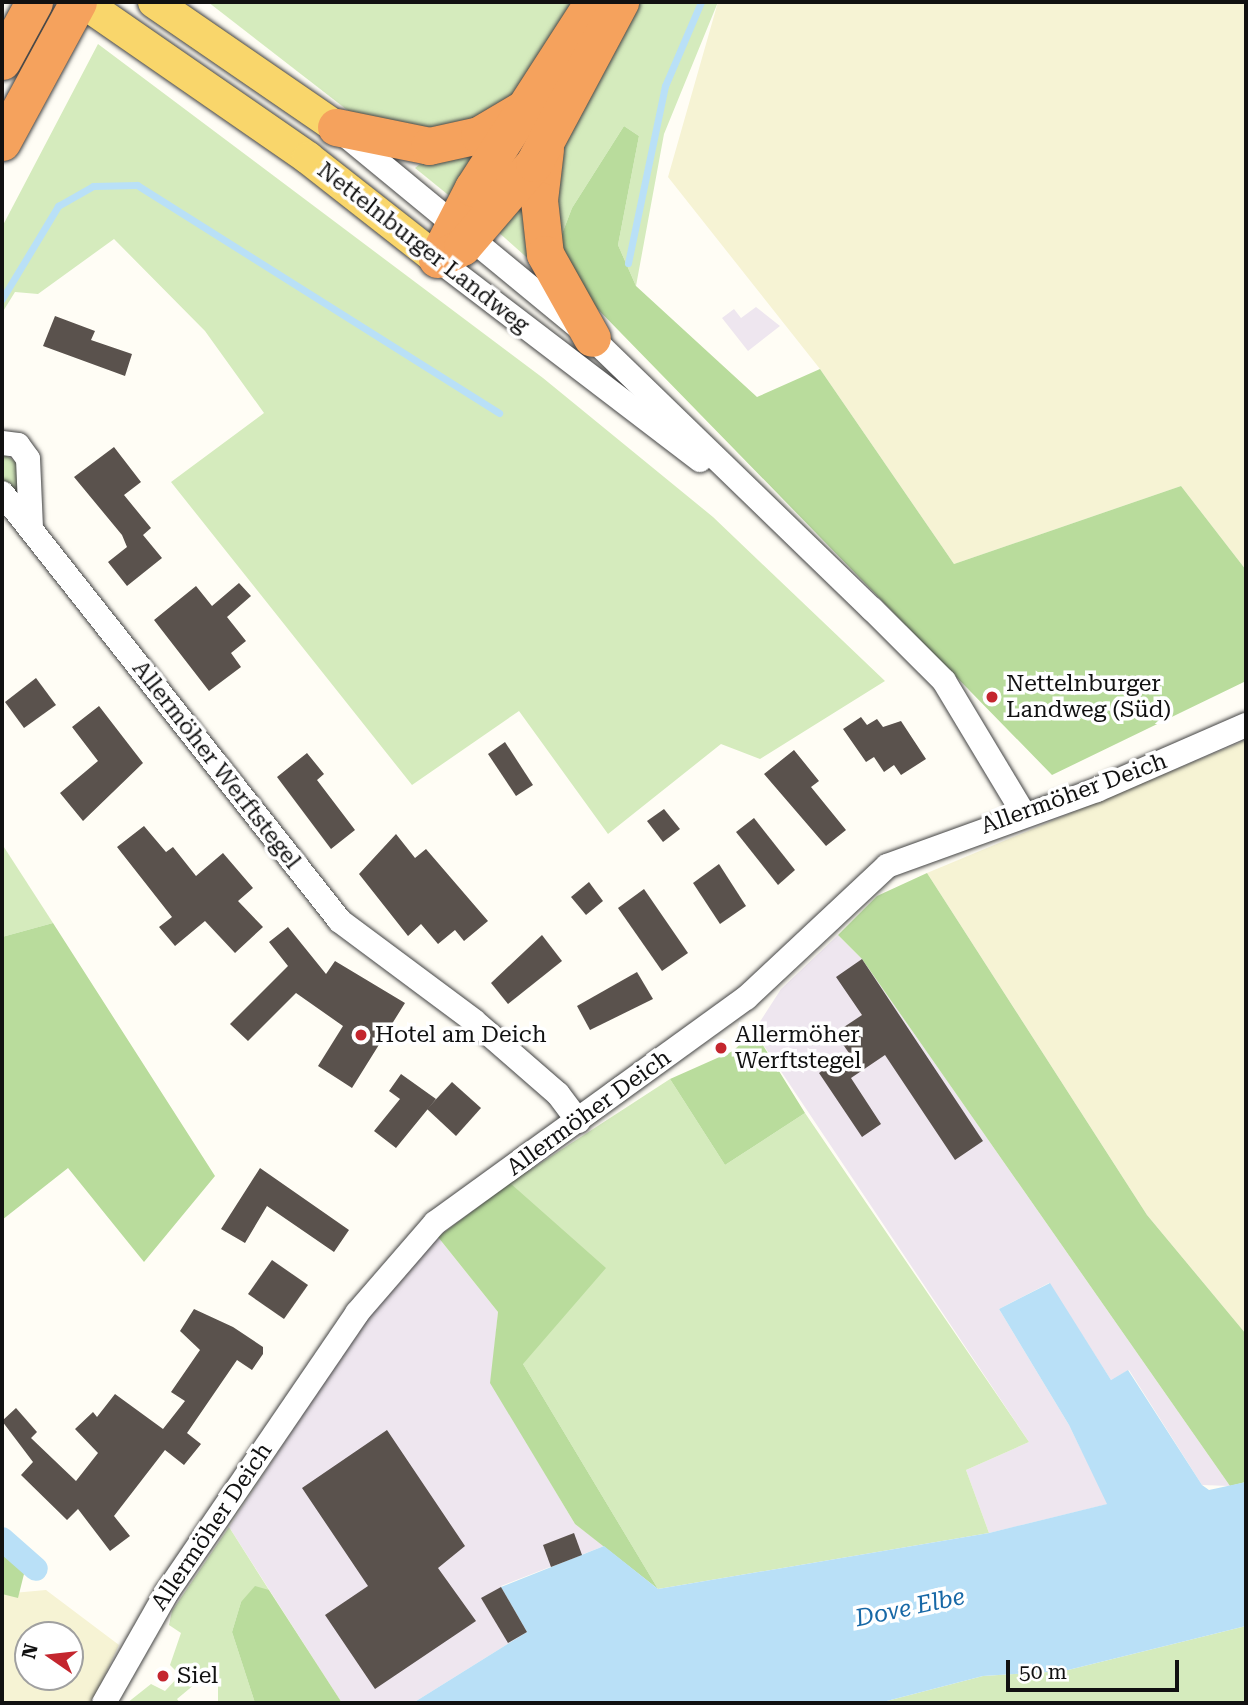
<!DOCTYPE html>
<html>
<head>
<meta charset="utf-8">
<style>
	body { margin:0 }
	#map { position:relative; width:1248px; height:1705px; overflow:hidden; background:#fffdf5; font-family:"Roboto Serif",serif }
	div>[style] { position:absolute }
	.industrial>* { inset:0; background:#eee6ef }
	.farmland>* { inset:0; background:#f6f3d4 }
	.green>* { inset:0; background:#d5ebbd }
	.forest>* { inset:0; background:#b9dc9c }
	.water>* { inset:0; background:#b9e0f7 }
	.stream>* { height:7px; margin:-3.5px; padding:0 3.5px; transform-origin:3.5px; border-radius:3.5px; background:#b9e0f7 }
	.canal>* { height:24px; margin:-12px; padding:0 12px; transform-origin:12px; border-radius:12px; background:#b9e0f7 }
	.building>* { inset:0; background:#5a524d }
	.roads { filter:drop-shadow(0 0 2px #444) drop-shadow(0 0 2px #444) }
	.minor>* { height:24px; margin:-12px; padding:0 12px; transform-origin:12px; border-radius:12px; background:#fff }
	.major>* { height:32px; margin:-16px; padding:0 16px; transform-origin:16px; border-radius:16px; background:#f9d66b }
	.highway>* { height:37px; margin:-18.5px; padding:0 18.5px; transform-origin:18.5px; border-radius:18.5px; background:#f5a25d }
	.dots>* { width:19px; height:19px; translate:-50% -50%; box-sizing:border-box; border:4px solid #fff; border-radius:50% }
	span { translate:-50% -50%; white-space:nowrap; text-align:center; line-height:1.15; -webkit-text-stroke:7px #fff; paint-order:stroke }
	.street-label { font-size:23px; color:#111 }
	.poi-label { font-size:23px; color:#111 }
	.left { translate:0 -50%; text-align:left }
	.water-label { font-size:24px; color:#1768a6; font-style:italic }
	.frame { position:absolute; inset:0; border:4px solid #111; pointer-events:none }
	.north { position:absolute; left:14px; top:1621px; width:70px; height:70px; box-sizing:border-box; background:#fff; border:2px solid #a0a0a0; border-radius:50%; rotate:284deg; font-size:19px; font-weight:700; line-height:28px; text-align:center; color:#111 }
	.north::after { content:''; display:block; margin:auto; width:24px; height:32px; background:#c4262e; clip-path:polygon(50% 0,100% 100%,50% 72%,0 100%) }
	.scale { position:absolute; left:1006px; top:1660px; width:173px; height:32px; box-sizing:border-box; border:4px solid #111; border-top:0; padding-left:9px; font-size:21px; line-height:24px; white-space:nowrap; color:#111; -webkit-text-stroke:5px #fff; paint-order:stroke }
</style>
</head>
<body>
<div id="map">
	<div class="industrial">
		<i style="clip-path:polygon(756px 307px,780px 326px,748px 351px,722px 318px,734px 309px,741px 318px)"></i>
		<i style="clip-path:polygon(838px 935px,862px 959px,1230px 1486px,1202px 1485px,1129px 1370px,1111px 1380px,1049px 1283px,999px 1309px,1069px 1425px,1108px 1504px,989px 1533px,966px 1470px,1029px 1442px,754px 1031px,781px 989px)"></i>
		<i style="clip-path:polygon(438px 1237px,498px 1312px,491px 1383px,575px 1524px,604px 1546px,501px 1586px,527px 1632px,413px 1703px,342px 1703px,229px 1527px,365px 1320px)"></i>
	</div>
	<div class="farmland">
		<i style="clip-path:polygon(718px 2px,1246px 2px,1246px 570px,1181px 486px,954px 564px,820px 369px,668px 177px)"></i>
		<i style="clip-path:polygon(1246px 740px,1246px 1334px,1147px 1215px,927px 873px)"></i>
		<i style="clip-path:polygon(evenodd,46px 1590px,119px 1645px,92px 1703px,2px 1703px,2px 1594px,46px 1590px,28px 1635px,70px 1635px,70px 1677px,28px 1677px,28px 1635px)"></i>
	</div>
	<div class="green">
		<i style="clip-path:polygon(208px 2px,582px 2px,541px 80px,455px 131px,364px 123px)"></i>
		<i style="clip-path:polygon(636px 2px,718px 2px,664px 134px,636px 286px,618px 245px,639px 136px,624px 126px,572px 208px,557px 247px,552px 213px,559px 153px)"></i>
		<i style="clip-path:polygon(98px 44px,543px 378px,713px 517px,885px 681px,760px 759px,721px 744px,608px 834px,519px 711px,412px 785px,171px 482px,264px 413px,205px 331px,114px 239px,38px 294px,15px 292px,2px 313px,2px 227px)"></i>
		<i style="clip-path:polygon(477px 155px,452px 198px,415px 168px,420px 164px)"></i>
		<i style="clip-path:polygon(524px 197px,533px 263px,497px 231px)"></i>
		<i style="clip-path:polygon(2px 453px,18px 463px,18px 502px,2px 479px)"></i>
		<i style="clip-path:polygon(2px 844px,53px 923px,2px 937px)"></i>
		<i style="clip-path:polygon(670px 1079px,725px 1165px,805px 1113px,1029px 1442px,966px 1470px,989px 1533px,658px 1589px,523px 1364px,510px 1183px)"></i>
		<i style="clip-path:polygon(229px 1527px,269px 1590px,241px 1602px,232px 1632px,255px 1703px,218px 1703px,218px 1680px,201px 1679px,177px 1699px,180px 1703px,127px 1703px,151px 1684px,165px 1691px,180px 1675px,170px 1665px,181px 1633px,169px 1625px,172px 1611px)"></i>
		<i style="clip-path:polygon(1246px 1626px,1246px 1703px,879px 1703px,983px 1676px,1064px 1671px)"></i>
	</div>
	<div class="forest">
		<i style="clip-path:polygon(624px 126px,639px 136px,618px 245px,636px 286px,757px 397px,820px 369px,954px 564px,1181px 486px,1246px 570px,1246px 681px,1052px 775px,582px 293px,557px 247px,572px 208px)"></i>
		<i style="clip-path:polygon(927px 873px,1147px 1215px,1246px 1334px,1246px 1482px,1230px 1486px,862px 959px,838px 935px,877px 896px)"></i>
		<i style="clip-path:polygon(53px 923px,215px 1176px,144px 1262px,68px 1168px,2px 1220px,2px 937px)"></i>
		<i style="clip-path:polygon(754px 1031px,805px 1113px,725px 1165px,670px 1079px,733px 1051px)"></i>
		<i style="clip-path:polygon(510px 1183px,606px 1268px,523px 1364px,658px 1589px,575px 1524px,490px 1383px,498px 1312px,438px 1237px)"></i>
		<i style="clip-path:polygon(2px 1555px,26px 1566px,18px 1598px,2px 1594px)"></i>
		<i style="clip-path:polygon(255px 1586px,269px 1590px,342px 1703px,255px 1703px,232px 1632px,241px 1602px)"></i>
	</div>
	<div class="water">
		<i style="clip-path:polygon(1050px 1283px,1111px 1380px,1128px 1370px,1202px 1485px,1209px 1490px,1246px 1482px,1246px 1626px,1064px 1671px,983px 1676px,879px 1703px,413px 1703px,527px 1632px,501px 1587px,604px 1546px,658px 1589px,989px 1533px,1107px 1504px,1069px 1425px,999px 1309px)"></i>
	</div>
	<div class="stream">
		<i style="left:628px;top:263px;width:181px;rotate:-78.2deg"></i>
		<i style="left:665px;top:86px;width:91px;rotate:-66.8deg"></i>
		<i style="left:2px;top:299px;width:109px;rotate:-58.9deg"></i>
		<i style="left:58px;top:206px;width:40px;rotate:-29.7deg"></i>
		<i style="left:93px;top:186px;width:44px;rotate:-1.3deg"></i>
		<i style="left:137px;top:185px;width:428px;rotate:32.2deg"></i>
	</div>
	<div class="canal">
		<i style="left:2px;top:1539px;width:45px;rotate:41.4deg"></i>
	</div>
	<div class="building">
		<i style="clip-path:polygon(55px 316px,95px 331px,91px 340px,132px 354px,125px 376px,43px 346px)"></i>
		<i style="clip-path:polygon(114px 447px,141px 482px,124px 495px,151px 528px,143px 535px,162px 558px,127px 586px,108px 562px,127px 547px,122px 535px,74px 477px)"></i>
		<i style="clip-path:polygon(239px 583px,251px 596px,227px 617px,246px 641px,231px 653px,241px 667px,209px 691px,154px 620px,196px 586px,212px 606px)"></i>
		<i style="clip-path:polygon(36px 678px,56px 705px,24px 728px,5px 702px)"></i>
		<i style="clip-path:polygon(99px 706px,143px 763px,83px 821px,60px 793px,98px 761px,72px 727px)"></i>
		<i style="clip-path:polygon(861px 717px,867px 725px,877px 719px,883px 727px,901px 721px,926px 759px,901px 775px,894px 765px,884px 772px,874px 757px,866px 762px,843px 729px)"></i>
		<i style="clip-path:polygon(505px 742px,533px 785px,516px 796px,488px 754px)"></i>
		<i style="clip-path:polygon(794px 750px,819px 781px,811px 787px,846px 830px,826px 846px,764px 774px)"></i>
		<i style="clip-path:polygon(307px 753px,324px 774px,317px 780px,355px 830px,331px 849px,277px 777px)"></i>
		<i style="clip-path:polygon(664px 809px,680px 829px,663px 842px,647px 821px)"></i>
		<i style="clip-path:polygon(754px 818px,795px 870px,778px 885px,736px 832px)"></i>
		<i style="clip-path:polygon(144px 826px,166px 852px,173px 847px,196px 876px,223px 853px,253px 888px,238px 901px,263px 927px,235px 953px,205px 921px,175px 946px,159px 927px,172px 917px,117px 847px)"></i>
		<i style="clip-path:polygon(396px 834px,415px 858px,426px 849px,488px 921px,464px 941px,455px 930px,438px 944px,421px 924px,408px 936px,359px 874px)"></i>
		<i style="clip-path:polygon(719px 864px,746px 906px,720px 924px,693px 883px)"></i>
		<i style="clip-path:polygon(589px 882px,603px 901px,586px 915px,571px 897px)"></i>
		<i style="clip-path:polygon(644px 889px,688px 953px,662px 971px,618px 908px)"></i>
		<i style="clip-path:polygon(288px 927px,326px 974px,335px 961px,405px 1003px,352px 1088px,318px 1066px,343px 1026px,296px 993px,248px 1041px,230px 1024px,288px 966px,269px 942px)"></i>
		<i style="clip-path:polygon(542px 935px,562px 961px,508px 1004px,491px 983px)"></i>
		<i style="clip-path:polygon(862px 959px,983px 1141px,955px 1160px,885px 1055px,851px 1078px,881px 1124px,862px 1137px,819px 1073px,849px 1053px,835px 1033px,862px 1015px,836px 977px)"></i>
		<i style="clip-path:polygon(637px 972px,653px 999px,590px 1030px,577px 1006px)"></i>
		<i style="clip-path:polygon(401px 1074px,436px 1099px,396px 1148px,374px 1131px,400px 1099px,389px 1091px)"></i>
		<i style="clip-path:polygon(452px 1082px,481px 1108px,456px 1136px,427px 1109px)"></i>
		<i style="clip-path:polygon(260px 1168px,349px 1230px,334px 1252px,267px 1206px,245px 1243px,221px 1229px)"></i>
		<i style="clip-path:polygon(272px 1260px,308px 1285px,284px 1319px,248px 1294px)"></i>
		<i style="clip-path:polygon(194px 1309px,233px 1327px,263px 1347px,263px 1354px,252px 1370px,237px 1360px,187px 1433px,201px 1444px,184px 1465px,165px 1450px,114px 1516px,130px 1536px,110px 1551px,78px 1509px,67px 1520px,21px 1475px,33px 1462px,2px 1421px,16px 1408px,37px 1432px,31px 1438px,76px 1481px,98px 1453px,75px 1429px,93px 1412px,97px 1417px,115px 1394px,163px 1429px,185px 1401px,171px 1392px,200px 1350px,180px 1331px)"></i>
		<i style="clip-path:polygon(387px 1430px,465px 1546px,438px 1568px,476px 1621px,375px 1689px,325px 1615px,368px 1586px,302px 1488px)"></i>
		<i style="clip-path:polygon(574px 1533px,582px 1555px,551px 1567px,543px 1545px)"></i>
		<i style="clip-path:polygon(501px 1587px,527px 1632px,508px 1643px,481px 1598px)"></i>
	</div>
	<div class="roads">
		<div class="minor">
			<i style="left:343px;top:133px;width:323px;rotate:39.5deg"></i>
			<i style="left:592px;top:338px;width:390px;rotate:44.1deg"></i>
			<i style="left:872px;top:609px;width:102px;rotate:45deg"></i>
			<i style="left:944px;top:681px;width:155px;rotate:59deg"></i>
			<i style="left:437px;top:259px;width:331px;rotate:37.4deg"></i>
			<i style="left:2px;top:443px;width:16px;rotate:7deg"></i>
			<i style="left:18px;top:445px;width:17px;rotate:54deg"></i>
			<i style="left:28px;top:459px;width:69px;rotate:87.5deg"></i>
			<i style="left:2px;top:493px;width:545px;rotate:51.7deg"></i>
			<i style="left:340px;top:921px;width:167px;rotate:36.7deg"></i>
			<i style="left:474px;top:1021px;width:111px;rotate:41deg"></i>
			<i style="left:558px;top:1094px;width:34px;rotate:53deg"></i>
			<i style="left:104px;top:1703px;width:128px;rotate:-60.4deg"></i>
			<i style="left:167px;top:1592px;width:338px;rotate:-55.7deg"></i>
			<i style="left:357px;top:1313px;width:119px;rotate:-49.1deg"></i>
			<i style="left:435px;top:1223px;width:384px;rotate:-35.9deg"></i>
			<i style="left:746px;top:998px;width:193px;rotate:-43.1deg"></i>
			<i style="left:887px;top:866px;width:223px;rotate:-19.9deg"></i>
			<i style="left:1097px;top:790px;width:163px;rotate:-23.6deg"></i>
		</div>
		<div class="major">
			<i style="left:83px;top:2px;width:274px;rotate:34.7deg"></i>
			<i style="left:308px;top:158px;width:164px;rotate:38.1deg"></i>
			<i style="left:154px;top:2px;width:221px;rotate:34.5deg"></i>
		</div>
		<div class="highway">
			<i style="left:2px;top:61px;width:67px;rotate:-61.5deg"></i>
			<i style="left:336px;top:127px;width:95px;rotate:11.5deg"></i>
			<i style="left:429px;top:146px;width:51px;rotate:-12.4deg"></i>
			<i style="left:479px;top:135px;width:51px;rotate:-30.6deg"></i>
			<i style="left:2px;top:142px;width:159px;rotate:-61.5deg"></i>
			<i style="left:545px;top:149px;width:51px;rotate:96.7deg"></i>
			<i style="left:539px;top:200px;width:54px;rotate:83.7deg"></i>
			<i style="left:545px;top:254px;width:96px;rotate:60.8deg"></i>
			<i style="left:437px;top:258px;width:79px;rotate:-62.8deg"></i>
			<i style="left:473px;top:188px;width:221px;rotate:-57.2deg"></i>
			<i style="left:437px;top:259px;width:28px;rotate:-26deg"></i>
			<i style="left:462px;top:247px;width:111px;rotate:-49.4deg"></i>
			<i style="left:534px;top:163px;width:183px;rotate:-61.9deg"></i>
		</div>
	</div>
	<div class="dots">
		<i style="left:992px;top:697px;background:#c4262e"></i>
		<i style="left:361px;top:1035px;background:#c4262e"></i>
		<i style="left:721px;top:1048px;background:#c4262e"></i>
		<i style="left:163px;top:1676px;background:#c4262e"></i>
	</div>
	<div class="street-label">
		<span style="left:423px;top:248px;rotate:38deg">Nettelnburger Landweg</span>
		<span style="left:216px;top:765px;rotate:52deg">Allermöher Werftstegel</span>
		<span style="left:1074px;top:794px;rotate:-20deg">Allermöher Deich</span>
		<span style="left:589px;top:1113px;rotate:-36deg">Allermöher Deich</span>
		<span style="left:212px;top:1527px;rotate:-56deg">Allermöher Deich</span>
	</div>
	<div class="poi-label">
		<span class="left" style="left:1006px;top:697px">Nettelnburger<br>Landweg (Süd)</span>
		<span class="left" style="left:375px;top:1035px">Hotel am Deich</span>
		<span class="left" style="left:735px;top:1048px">Allermöher<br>Werftstegel</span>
		<span class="left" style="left:177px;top:1676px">Siel</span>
	</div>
	<div class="water-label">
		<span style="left:910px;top:1608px;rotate:-12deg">Dove Elbe</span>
	</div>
	<div class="frame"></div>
	<div class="north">N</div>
	<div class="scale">50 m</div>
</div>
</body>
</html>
